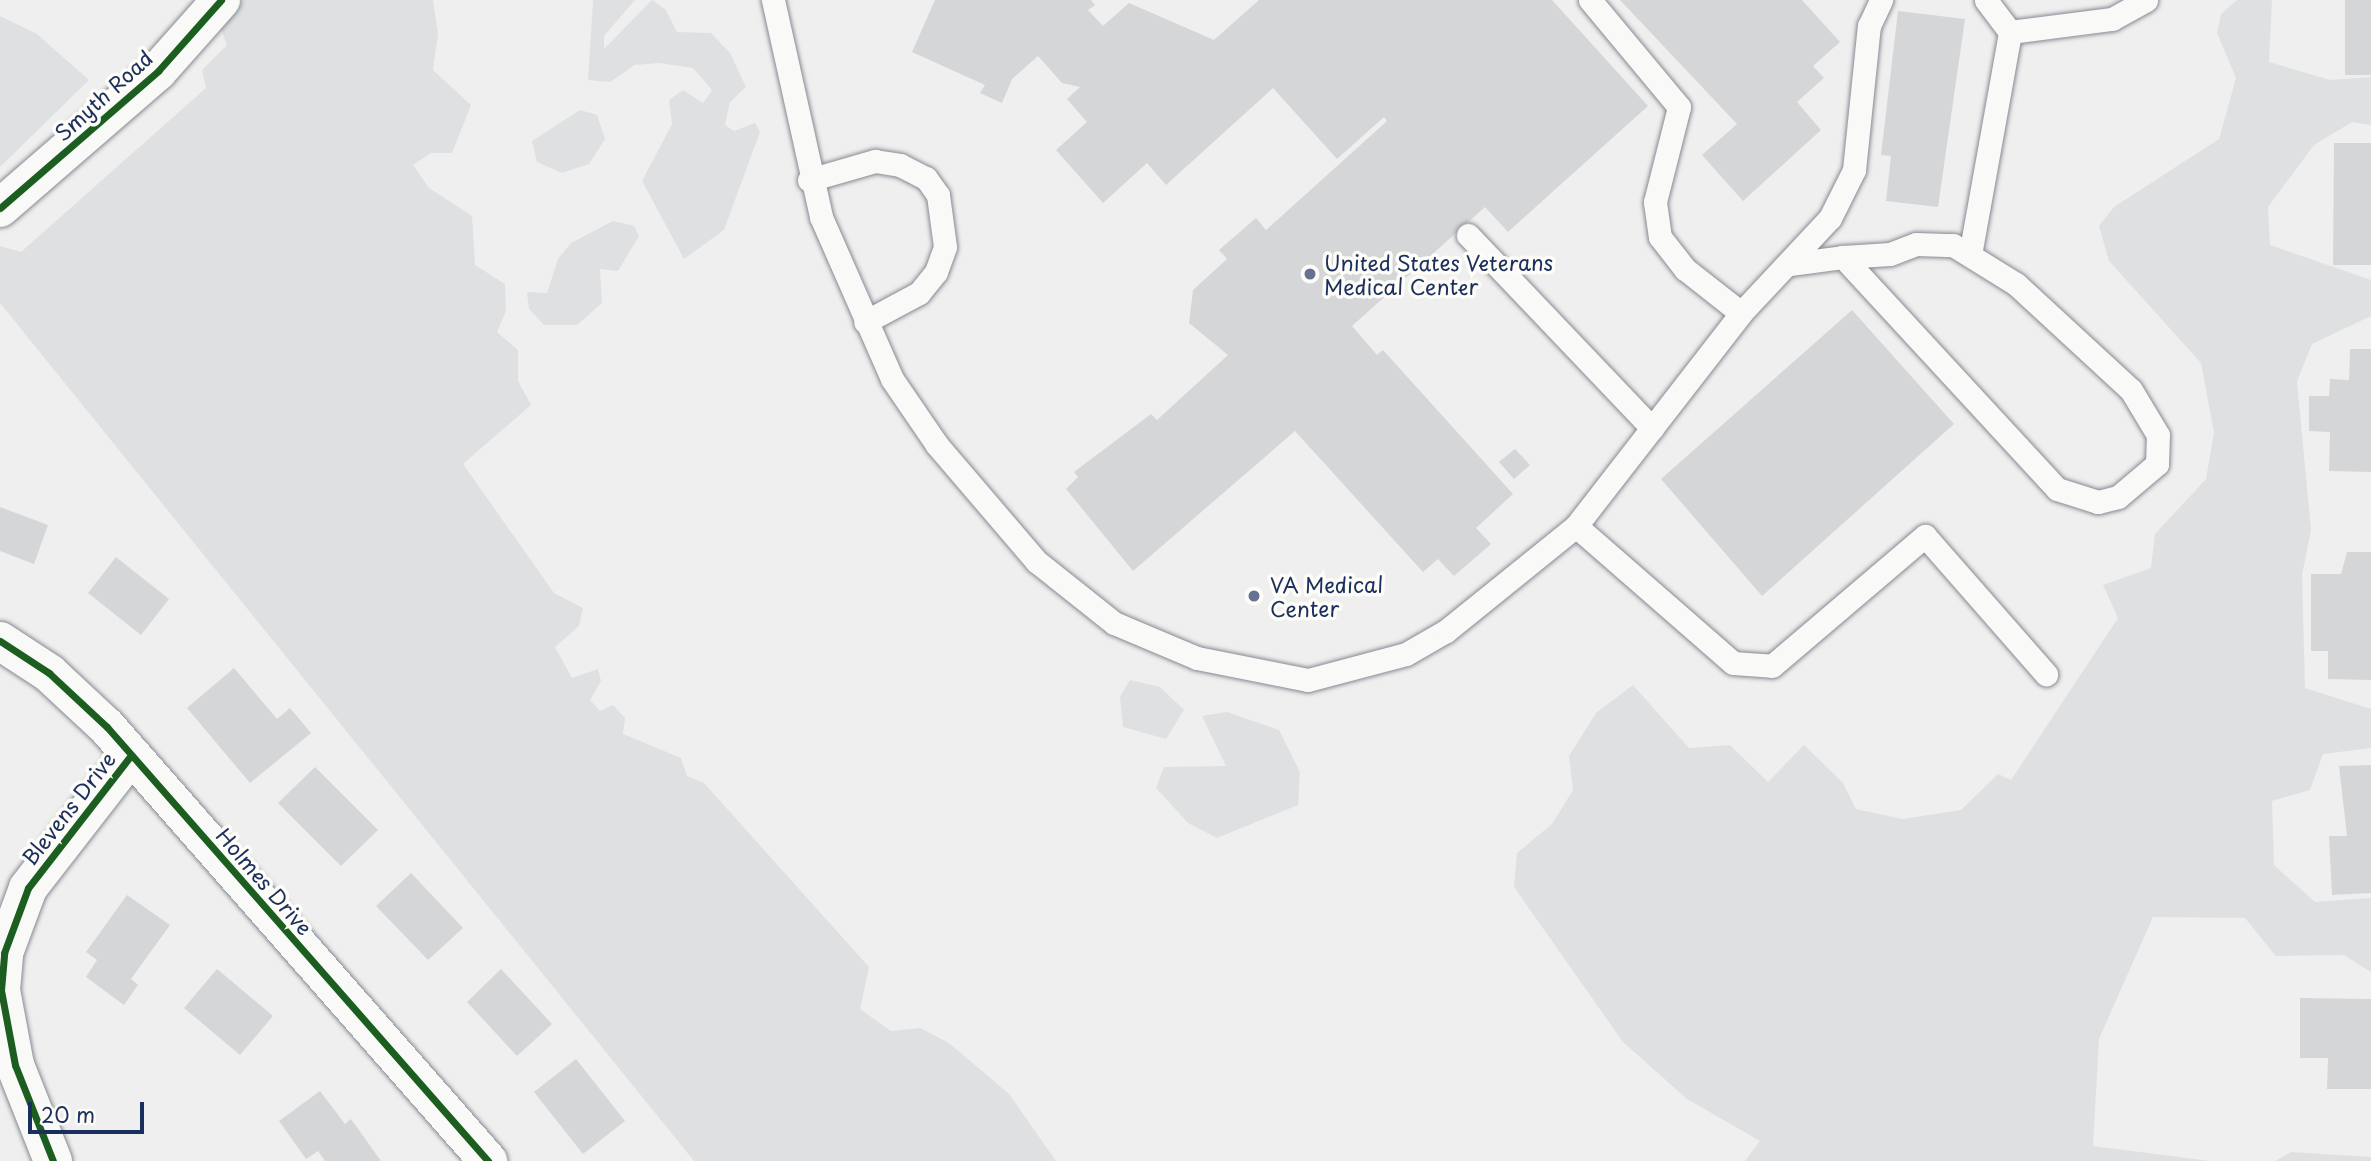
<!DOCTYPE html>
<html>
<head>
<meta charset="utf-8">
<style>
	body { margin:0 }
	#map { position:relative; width:2371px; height:1161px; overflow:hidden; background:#efefef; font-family:"Playpen Sans",sans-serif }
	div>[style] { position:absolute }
	.green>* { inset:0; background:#dee0e2 }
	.building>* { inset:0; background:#d5d6d8 }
	.roads { filter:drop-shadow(0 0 2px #868a93) drop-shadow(0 0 2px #868a93) }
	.lane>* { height:23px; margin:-11.5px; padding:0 11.5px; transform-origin:11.5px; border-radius:11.5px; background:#f9f9f8 }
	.street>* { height:38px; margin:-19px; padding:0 19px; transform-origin:19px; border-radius:19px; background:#f9f9f8 }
	.cycleway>* { height:7px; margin:-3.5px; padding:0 3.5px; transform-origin:3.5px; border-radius:3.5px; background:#1b5e20 }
	.dots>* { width:19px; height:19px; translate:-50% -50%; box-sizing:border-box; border:4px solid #fdfcf7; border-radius:50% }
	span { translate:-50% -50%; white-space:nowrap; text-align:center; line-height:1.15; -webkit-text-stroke:7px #fdfcf7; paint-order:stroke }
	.street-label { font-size:21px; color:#1b2f5e }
	.poi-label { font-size:21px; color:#1b2f5e }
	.left { translate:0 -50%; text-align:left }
	.scale { position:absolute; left:28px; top:1102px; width:116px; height:32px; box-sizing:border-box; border:4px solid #1b2f5e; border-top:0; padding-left:9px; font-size:21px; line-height:24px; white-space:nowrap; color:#1b2f5e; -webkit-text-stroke:5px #fdfcf7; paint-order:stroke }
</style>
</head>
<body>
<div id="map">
	<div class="green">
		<i style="clip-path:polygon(244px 0,433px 0,438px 34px,433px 70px,471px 105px,452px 153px,431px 153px,413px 165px,429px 188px,472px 216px,475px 265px,505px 284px,506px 311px,497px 332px,518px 350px,518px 381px,531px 405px,463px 464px,554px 593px,583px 608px,579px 626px,555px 647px,572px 678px,598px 669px,601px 681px,590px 700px,600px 711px,613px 705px,625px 718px,623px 734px,681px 758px,687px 776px,704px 783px,869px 967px,860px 1009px,891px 1031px,920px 1028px,949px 1043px,1009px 1094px,1056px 1161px,694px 1161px,0 303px,0 246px,21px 252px,206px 88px,202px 70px,227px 45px,221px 29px)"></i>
		<i style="clip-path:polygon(593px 0,635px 0,604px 36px,604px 49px,652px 0,666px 10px,677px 32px,711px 33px,730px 53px,746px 87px,730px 102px,725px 125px,734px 131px,755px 123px,760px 132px,724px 230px,684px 259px,642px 181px,672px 124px,669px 100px,683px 90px,703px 103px,712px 90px,693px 68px,659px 63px,635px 65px,610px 82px,588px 80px)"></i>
		<i style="clip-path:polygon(2237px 0,2272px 0,2269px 62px,2330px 80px,2371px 77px,2371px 125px,2352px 122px,2314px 145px,2268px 207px,2270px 245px,2371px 280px,2371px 316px,2312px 344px,2297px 381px,2311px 530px,2302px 575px,2305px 688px,2371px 709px,2371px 748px,2323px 754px,2310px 790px,2272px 801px,2274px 865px,2315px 902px,2371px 898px,2371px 972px,2344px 955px,2276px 956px,2245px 918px,2153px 917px,2099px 1039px,2093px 1146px,2210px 1161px,1745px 1161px,1760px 1141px,1687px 1099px,1623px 1042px,1514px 887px,1517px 853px,1552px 824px,1573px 790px,1569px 756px,1596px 713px,1633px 685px,1689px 748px,1730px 745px,1768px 782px,1804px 745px,1843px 783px,1856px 809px,1902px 819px,1961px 810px,1998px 774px,2011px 780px,2118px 618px,2103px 585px,2151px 568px,2155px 534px,2206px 479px,2214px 433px,2201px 363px,2109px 261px,2099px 226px,2114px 207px,2219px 139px,2236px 78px,2217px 33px,2221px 14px)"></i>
		<i style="clip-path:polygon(0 16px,37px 34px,89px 80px,0 167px)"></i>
		<i style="clip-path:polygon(580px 110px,597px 115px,605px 139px,589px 164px,562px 173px,537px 162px,532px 141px)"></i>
		<i style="clip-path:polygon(613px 221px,634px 226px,639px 236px,618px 271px,600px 269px,602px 303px,577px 325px,544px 325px,529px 309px,527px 292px,547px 293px,558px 259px,571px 243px)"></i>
		<i style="clip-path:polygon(1130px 680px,1160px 687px,1184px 710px,1166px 739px,1123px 727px,1120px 697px)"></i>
		<i style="clip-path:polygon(1227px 712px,1279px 730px,1300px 772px,1298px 805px,1217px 838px,1188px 823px,1156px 788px,1164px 767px,1226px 766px,1202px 716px)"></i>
		<i style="clip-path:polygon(2291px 1152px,2371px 1157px,2371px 1161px,2275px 1161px)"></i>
	</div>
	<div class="building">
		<i style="clip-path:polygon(935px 0,1091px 0,1095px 5px,1088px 10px,1103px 26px,1129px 3px,1214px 40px,1259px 0,1552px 0,1648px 106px,1508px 232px,1485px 207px,1352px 326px,1377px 355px,1383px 350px,1513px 494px,1476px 528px,1491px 544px,1454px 576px,1438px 559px,1423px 572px,1295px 431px,1133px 571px,1066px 489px,1078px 477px,1074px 472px,1151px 414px,1157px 420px,1228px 355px,1189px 323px,1193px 290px,1227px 259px,1219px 250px,1256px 218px,1266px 230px,1387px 121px,1384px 117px,1337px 159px,1273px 88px,1166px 185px,1147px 163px,1103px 203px,1056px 150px,1087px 122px,1067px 99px,1080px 87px,1062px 83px,1038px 56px,1012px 79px,1002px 103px,980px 93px,985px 85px,912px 52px)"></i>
		<i style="clip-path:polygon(1620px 0,1802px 0,1840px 42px,1813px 66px,1824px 78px,1797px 102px,1821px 130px,1743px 201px,1702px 155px,1737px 124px)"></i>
		<i style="clip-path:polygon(2345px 0,2371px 0,2371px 75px,2345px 75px)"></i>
		<i style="clip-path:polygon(1898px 11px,1965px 19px,1938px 207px,1886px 201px,1891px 156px,1881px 155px)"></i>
		<i style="clip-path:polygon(2334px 143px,2371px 143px,2371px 265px,2333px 265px)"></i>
		<i style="clip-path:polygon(1852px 310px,1954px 424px,1762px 596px,1661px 479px)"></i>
		<i style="clip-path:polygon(2350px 349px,2371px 349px,2371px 472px,2329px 471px,2330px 432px,2309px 431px,2309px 396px,2329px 396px,2330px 379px,2349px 380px)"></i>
		<i style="clip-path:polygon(1515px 449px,1530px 465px,1514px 479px,1499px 462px)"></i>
		<i style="clip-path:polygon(0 507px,48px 525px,34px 564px,0 551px)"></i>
		<i style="clip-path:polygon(2347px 552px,2371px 552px,2371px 680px,2328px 679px,2328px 651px,2311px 651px,2311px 574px,2341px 574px)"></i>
		<i style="clip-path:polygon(116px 557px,169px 599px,141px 635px,88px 593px)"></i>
		<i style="clip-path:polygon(234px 668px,277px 719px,290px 708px,311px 733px,250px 783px,187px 708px)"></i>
		<i style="clip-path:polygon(2371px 765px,2371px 893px,2332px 895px,2329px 836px,2347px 836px,2339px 766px)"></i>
		<i style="clip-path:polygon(315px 767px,378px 830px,341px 866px,278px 803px)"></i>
		<i style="clip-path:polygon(411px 873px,463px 928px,428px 960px,376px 906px)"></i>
		<i style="clip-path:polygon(127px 895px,170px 925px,131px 979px,138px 985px,124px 1005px,86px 977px,97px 960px,86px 952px)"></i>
		<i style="clip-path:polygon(217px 969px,273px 1016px,240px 1055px,184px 1008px)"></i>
		<i style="clip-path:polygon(501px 969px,552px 1024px,517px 1056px,467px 1002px)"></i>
		<i style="clip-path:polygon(2300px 998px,2371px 999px,2371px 1089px,2327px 1089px,2328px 1058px,2300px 1058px)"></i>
		<i style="clip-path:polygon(576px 1059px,625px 1121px,583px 1154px,534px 1092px)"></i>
		<i style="clip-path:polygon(320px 1091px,345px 1124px,351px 1119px,381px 1161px,325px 1161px,318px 1151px,306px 1159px,279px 1121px)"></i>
	</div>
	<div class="roads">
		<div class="lane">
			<i style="left:773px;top:0;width:222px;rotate:77.5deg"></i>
			<i style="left:821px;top:217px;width:177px;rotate:66.3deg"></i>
			<i style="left:892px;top:379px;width:80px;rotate:55.7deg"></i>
			<i style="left:937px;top:445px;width:153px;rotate:49.5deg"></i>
			<i style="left:1036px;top:561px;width:100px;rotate:38.5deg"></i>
			<i style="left:1114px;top:623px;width:90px;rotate:22.9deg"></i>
			<i style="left:1197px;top:658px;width:113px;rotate:11.2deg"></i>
			<i style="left:1308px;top:680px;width:101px;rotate:-14.9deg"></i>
			<i style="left:1406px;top:654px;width:46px;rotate:-29.9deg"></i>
			<i style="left:1446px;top:631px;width:167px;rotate:-38.9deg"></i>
			<i style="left:1576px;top:526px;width:269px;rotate:-52.2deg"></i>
			<i style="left:1741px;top:313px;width:130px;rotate:-46.9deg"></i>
			<i style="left:1830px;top:218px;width:54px;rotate:-63.4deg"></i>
			<i style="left:1854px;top:170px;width:145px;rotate:-84.1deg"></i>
			<i style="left:1869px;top:26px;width:29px;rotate:-65deg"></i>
			<i style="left:1590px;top:0;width:139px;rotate:50.2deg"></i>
			<i style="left:1679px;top:107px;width:98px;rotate:104.2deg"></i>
			<i style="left:1655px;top:202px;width:35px;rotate:82deg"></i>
			<i style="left:1660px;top:237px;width:41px;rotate:52deg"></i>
			<i style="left:1685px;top:269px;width:71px;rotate:38.2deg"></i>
			<i style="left:2010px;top:32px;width:103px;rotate:-7.3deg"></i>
			<i style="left:2112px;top:19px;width:39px;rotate:-29deg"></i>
			<i style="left:809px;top:180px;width:69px;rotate:-16.1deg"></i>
			<i style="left:875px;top:161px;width:25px;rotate:9deg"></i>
			<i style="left:900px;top:165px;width:29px;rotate:27deg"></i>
			<i style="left:926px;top:178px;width:21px;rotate:55deg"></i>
			<i style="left:938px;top:195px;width:52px;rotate:82.3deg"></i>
			<i style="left:945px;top:247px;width:27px;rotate:110deg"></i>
			<i style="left:936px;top:272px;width:27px;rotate:129deg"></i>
			<i style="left:919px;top:293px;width:61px;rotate:151.8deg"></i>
			<i style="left:1468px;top:235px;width:267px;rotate:46.4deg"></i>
			<i style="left:1970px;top:255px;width:227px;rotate:-79.8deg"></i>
			<i style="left:2010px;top:32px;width:40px;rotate:-127deg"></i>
			<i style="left:1790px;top:264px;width:53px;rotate:-7.5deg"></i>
			<i style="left:1843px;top:257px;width:47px;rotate:-3.7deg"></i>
			<i style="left:1890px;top:254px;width:28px;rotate:-21deg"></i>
			<i style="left:1916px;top:244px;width:37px;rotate:2deg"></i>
			<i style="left:1953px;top:245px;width:74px;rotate:31.8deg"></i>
			<i style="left:2016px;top:284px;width:156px;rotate:42.7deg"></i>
			<i style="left:2131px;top:390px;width:52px;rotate:59deg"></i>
			<i style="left:2158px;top:435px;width:29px;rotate:92deg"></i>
			<i style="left:2157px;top:464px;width:51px;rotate:139.8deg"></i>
			<i style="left:2118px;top:497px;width:21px;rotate:166deg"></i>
			<i style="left:2098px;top:502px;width:43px;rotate:-162.4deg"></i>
			<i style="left:2057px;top:489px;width:316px;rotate:-132.7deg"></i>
			<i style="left:1576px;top:526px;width:208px;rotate:41.1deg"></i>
			<i style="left:1733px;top:663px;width:39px;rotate:4deg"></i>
			<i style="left:1772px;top:666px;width:201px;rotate:-40.4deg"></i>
			<i style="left:1925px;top:536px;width:184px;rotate:48.8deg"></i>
		</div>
		<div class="street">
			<i style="left:0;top:208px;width:209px;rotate:-40.9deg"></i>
			<i style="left:158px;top:71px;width:95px;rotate:-48.4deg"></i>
			<i style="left:0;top:641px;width:59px;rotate:33.1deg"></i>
			<i style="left:49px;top:673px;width:79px;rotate:43deg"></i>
			<i style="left:107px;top:727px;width:578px;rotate:48.72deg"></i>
			<i style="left:53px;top:1161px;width:103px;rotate:-111.6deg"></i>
			<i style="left:15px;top:1065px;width:76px;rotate:-100.6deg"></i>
			<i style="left:1px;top:990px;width:37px;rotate:-85deg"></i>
			<i style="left:4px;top:953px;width:69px;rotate:-69.7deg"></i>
			<i style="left:28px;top:888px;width:168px;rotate:-52.2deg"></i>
		</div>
	</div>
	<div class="cycleway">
		<i style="left:0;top:208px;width:209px;rotate:-40.9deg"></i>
		<i style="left:158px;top:71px;width:95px;rotate:-48.4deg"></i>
		<i style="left:0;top:641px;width:59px;rotate:33.1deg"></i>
		<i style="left:49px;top:673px;width:79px;rotate:43deg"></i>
		<i style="left:107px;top:727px;width:578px;rotate:48.72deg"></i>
		<i style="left:53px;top:1161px;width:103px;rotate:-111.6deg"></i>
		<i style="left:15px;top:1065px;width:76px;rotate:-100.6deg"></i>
		<i style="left:1px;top:990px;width:37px;rotate:-85deg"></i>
		<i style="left:4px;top:953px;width:69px;rotate:-69.7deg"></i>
		<i style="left:28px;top:888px;width:168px;rotate:-52.2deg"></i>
	</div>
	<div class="dots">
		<i style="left:1310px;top:274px;background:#657291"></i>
		<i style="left:1254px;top:596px;background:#657291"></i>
	</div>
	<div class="street-label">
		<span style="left:103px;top:95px;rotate:-42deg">Smyth Road</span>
		<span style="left:68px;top:808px;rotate:-52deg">Blevens Drive</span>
		<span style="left:265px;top:881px;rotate:49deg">Holmes Drive</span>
	</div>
	<div class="poi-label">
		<span class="left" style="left:1324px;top:274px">United States Veterans<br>Medical Center</span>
		<span class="left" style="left:1270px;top:596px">VA Medical<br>Center</span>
	</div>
	<div class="scale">20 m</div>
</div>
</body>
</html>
